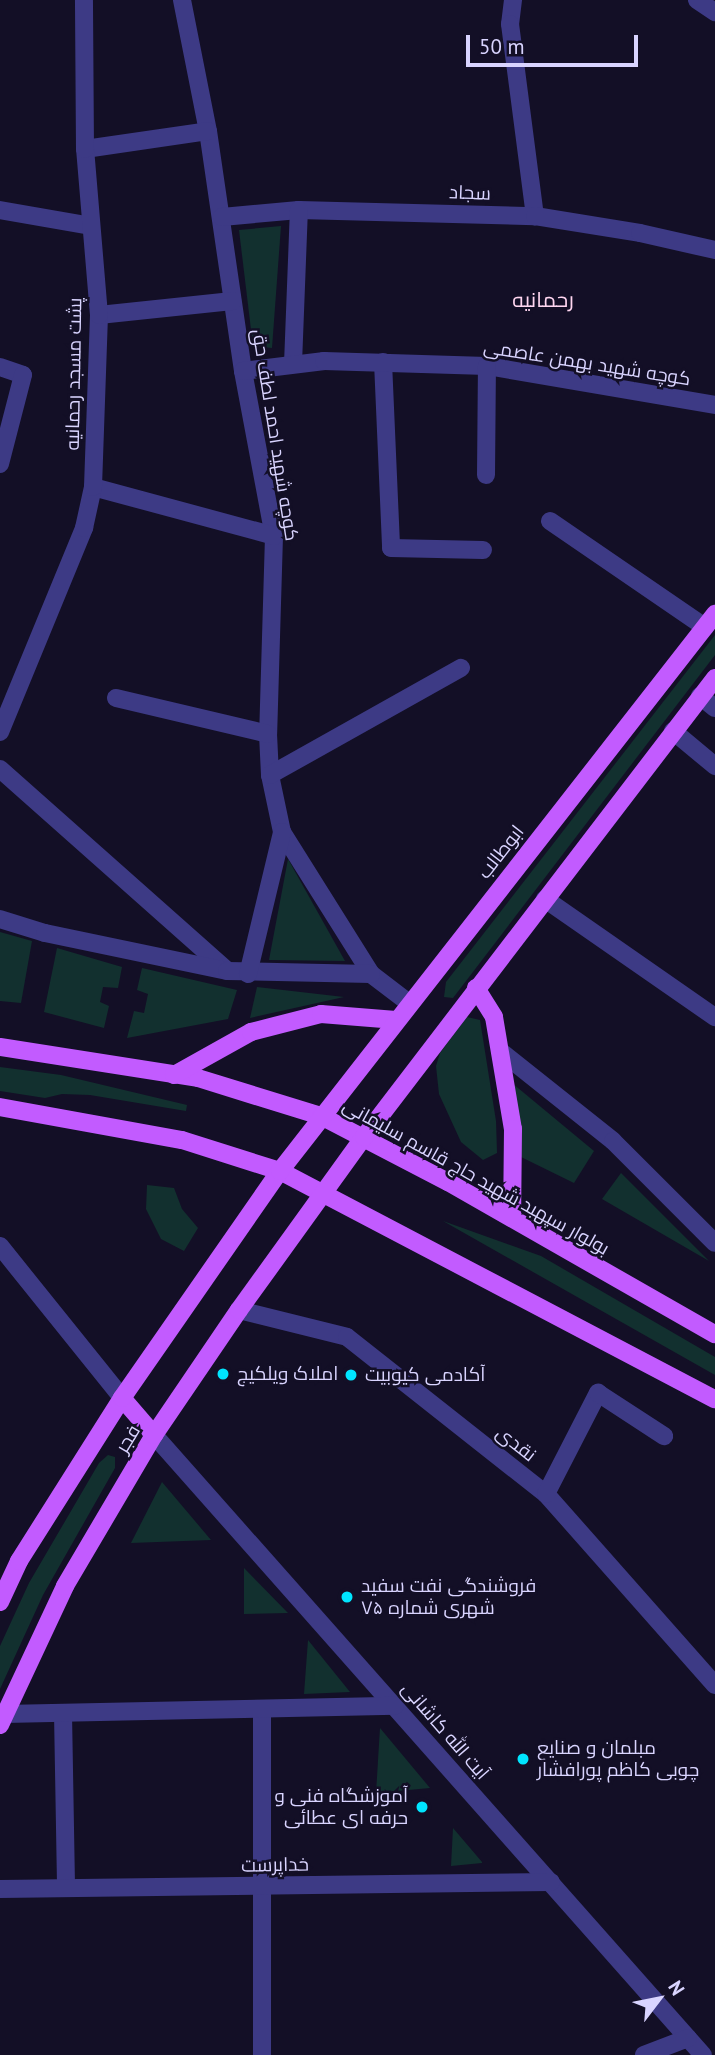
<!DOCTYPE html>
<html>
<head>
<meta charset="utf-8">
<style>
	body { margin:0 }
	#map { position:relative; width:715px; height:2055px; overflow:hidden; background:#130f26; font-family:"PT Sans",Cairo,sans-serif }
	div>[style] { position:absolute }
	.green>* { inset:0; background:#12302f }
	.minor>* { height:18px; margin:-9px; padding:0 9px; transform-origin:9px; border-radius:9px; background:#3d3a85 }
	.major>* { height:18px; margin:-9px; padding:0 9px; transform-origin:9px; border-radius:9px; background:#c25bff }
	.dots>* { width:19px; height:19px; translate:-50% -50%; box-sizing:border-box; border:4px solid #130f26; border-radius:50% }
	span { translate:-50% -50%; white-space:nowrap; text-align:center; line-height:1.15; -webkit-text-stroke:5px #130f26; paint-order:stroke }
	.street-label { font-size:19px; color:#d9d4ff }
	.poi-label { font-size:19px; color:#d9d4ff }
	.left { translate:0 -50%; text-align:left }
	.right { translate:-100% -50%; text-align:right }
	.neighbourhood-label { font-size:21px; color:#ffd6f0 }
	.north { position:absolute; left:624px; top:1964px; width:70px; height:70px; -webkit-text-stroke:5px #130f26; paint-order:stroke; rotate:58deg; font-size:19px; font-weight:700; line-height:28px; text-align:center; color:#d9d4ff }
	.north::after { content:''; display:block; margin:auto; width:24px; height:32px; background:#d9d4ff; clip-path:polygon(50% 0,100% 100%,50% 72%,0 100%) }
	.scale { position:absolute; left:466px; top:35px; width:172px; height:32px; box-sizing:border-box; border:4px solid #d9d4ff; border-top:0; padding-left:9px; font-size:21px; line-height:24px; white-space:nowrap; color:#d9d4ff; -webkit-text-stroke:5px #130f26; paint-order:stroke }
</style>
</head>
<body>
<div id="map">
	<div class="green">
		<i style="clip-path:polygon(281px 226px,272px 348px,253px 346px,239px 230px)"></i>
		<i style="clip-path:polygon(715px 635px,715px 655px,453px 998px,444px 997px,446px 982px)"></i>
		<i style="clip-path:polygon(288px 859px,345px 961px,269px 960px)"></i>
		<i style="clip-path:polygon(0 932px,32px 941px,21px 1003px,0 1001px)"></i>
		<i style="clip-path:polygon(57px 948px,122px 967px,118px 988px,103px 987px,100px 1002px,109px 1006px,104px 1028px,44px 1012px)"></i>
		<i style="clip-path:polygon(142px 968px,237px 990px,228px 1019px,127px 1038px,134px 1011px,144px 1013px,148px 994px,137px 990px)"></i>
		<i style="clip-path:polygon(257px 987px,344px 997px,250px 1018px)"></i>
		<i style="clip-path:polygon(467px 1017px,480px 1020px,496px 1121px,497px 1153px,483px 1160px,461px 1142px,439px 1094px,436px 1066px,440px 1053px)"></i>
		<i style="clip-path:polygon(0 1067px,61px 1075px,187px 1105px,186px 1111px,90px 1095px,62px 1094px,45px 1098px,0 1091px)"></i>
		<i style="clip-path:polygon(512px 1083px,594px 1151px,574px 1183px,521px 1157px)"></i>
		<i style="clip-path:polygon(621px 1173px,709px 1261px,602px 1199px)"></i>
		<i style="clip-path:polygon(147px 1185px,174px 1188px,182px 1209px,198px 1228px,184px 1251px,161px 1239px,146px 1209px)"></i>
		<i style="clip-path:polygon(443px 1221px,541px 1256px,715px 1357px,715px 1375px)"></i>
		<i style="clip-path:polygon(108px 1455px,115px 1457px,115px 1468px,43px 1595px,0 1689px,0 1646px,29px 1583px,99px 1463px)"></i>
		<i style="clip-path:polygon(162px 1482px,211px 1540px,131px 1543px)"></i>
		<i style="clip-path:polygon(244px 1568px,288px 1613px,244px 1614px)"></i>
		<i style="clip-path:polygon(308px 1640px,350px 1692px,304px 1694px)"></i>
		<i style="clip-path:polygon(380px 1728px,430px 1788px,376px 1793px)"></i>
		<i style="clip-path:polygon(453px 1828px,482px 1862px,482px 1863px,451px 1866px)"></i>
	</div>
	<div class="minor">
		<i style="left:182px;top:0;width:134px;rotate:78.8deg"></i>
		<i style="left:208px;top:131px;width:243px;rotate:81.7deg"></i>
		<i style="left:243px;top:371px;width:168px;rotate:79.4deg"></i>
		<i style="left:274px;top:536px;width:198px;rotate:91.7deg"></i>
		<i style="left:268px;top:734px;width:41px;rotate:87.2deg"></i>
		<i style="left:270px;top:775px;width:58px;rotate:78.1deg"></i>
		<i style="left:282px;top:832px;width:168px;rotate:57.9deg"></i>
		<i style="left:371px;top:974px;width:48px;rotate:37.3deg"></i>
		<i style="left:513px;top:0;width:24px;rotate:97deg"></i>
		<i style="left:510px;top:24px;width:194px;rotate:82.6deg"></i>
		<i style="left:697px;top:0;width:22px;rotate:34deg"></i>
		<i style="left:85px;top:149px;width:124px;rotate:-8.3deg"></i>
		<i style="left:0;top:210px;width:92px;rotate:10deg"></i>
		<i style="left:222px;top:217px;width:77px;rotate:-5.2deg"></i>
		<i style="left:299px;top:210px;width:236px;rotate:1.5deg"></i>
		<i style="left:535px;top:216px;width:106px;rotate:9.2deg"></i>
		<i style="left:640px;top:233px;width:77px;rotate:12.8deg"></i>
		<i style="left:99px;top:315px;width:134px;rotate:-6deg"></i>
		<i style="left:383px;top:362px;width:186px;rotate:87.5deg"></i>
		<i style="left:391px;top:548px;width:92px;rotate:1.2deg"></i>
		<i style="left:293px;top:364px;width:154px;rotate:-87.8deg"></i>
		<i style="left:0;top:367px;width:24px;rotate:19deg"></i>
		<i style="left:23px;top:375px;width:92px;rotate:104.5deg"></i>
		<i style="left:243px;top:371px;width:82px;rotate:-7deg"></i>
		<i style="left:324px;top:361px;width:163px;rotate:1.8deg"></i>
		<i style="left:487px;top:366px;width:231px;rotate:9.7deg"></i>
		<i style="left:486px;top:475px;width:109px;rotate:-89.5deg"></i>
		<i style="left:93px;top:487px;width:188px;rotate:15.1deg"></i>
		<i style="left:550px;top:521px;width:188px;rotate:34.4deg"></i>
		<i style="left:700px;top:696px;width:19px;rotate:39deg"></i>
		<i style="left:116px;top:698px;width:156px;rotate:13.3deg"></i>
		<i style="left:673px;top:731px;width:55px;rotate:39.8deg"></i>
		<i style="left:0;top:732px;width:221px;rotate:-67.6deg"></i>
		<i style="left:84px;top:528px;width:42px;rotate:-77.6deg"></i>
		<i style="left:93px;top:487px;width:172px;rotate:-88deg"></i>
		<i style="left:99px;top:315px;width:167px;rotate:-94.8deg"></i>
		<i style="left:85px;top:149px;width:149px;rotate:-90.4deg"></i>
		<i style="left:0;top:769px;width:301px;rotate:41.6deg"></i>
		<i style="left:270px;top:775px;width:219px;rotate:-29.3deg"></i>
		<i style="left:545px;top:899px;width:207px;rotate:34.8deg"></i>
		<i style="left:0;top:919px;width:47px;rotate:17.3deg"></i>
		<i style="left:45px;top:933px;width:186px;rotate:11.8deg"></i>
		<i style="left:227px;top:971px;width:144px;rotate:1.2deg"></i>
		<i style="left:248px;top:974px;width:146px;rotate:-76.5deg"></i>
		<i style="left:500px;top:1051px;width:144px;rotate:38.5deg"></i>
		<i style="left:613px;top:1141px;width:144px;rotate:45deg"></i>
		<i style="left:0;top:1246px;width:195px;rotate:51.2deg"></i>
		<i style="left:239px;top:1310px;width:111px;rotate:14deg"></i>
		<i style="left:347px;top:1337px;width:253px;rotate:38.3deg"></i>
		<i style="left:546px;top:1494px;width:255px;rotate:48.5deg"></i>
		<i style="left:154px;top:1435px;width:828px;rotate:48.48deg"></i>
		<i style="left:546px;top:1494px;width:114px;rotate:-62.8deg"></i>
		<i style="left:598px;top:1393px;width:79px;rotate:33.1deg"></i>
		<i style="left:262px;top:1711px;width:344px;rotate:90deg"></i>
		<i style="left:63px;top:1713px;width:175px;rotate:89deg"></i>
		<i style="left:4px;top:1714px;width:391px;rotate:-1.2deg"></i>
		<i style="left:0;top:1889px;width:551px;rotate:-0.73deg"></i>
		<i style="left:644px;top:2055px;width:47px;rotate:-21.1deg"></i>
	</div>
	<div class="major">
		<i style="left:476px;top:988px;width:34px;rotate:58deg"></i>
		<i style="left:494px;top:1017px;width:114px;rotate:80.4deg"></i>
		<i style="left:513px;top:1129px;width:89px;rotate:90.6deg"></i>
		<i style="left:0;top:1047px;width:200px;rotate:8.9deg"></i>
		<i style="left:198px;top:1078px;width:129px;rotate:17.2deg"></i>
		<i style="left:321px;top:1116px;width:143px;rotate:27.5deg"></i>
		<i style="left:448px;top:1182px;width:307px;rotate:29.7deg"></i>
		<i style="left:174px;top:1075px;width:88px;rotate:-29.2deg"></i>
		<i style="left:251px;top:1032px;width:72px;rotate:-14.4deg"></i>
		<i style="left:321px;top:1014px;width:75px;rotate:4.6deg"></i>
		<i style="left:0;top:1107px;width:185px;rotate:10.3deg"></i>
		<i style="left:182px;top:1140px;width:103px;rotate:17.6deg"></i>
		<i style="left:280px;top:1171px;width:491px;rotate:27.7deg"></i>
		<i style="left:122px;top:1398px;width:49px;rotate:49.1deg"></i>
		<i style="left:0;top:1602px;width:45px;rotate:-65.1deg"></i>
		<i style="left:19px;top:1561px;width:193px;rotate:-57.7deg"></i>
		<i style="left:122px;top:1398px;width:277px;rotate:-55.2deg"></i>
		<i style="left:280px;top:1171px;width:707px;rotate:-52.01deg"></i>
		<i style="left:0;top:1725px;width:153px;rotate:-64.9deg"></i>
		<i style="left:65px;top:1586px;width:175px;rotate:-59.5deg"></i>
		<i style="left:154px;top:1435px;width:151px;rotate:-55.8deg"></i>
		<i style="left:239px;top:1310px;width:213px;rotate:-54.2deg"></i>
		<i style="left:364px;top:1137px;width:578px;rotate:-52.59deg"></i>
	</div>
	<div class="dots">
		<i style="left:223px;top:1374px;background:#00e5ff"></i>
		<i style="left:351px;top:1375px;background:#00e5ff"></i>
		<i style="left:347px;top:1597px;background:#00e5ff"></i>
		<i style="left:523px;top:1759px;background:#00e5ff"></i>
		<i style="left:422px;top:1807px;background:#00e5ff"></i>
	</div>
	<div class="street-label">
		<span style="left:470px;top:193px;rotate:2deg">سجاد</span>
		<span style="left:587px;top:363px;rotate:9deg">کوچه شهید بهمن عاصمی</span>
		<span style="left:74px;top:374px;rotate:-89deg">پشت مسجد رحمانیه</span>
		<span style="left:275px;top:435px;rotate:81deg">کوچه شهید احمد لطف حق</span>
		<span style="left:501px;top:852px;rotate:-52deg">ابوطالب</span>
		<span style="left:476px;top:1177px;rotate:29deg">بولوار سپهبد شهید حاج قاسم سلیمانی</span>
		<span style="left:128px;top:1439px;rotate:-59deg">فجر</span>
		<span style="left:516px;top:1444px;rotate:38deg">نقدی</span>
		<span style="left:445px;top:1731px;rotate:49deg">آیت الله کاشانی</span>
		<span style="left:275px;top:1865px;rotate:-1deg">خداپرست</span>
	</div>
	<div class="poi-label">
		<span class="left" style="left:237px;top:1374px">املاک ویلکیج</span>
		<span class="left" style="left:365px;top:1375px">آکادمی کیوبیت</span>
		<span class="left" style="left:361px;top:1597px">فروشندگی نفت سفید<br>شهری شماره ۷۵</span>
		<span class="left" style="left:537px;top:1759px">مبلمان و صنایع<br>چوبی کاظم پورافشار</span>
		<span class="right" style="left:408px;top:1807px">آموزشگاه فنی و<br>حرفه ای عطائی</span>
	</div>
	<div class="neighbourhood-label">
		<span style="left:543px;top:300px">رحمانیه</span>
	</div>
	<div class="north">N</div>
	<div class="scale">50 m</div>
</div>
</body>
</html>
